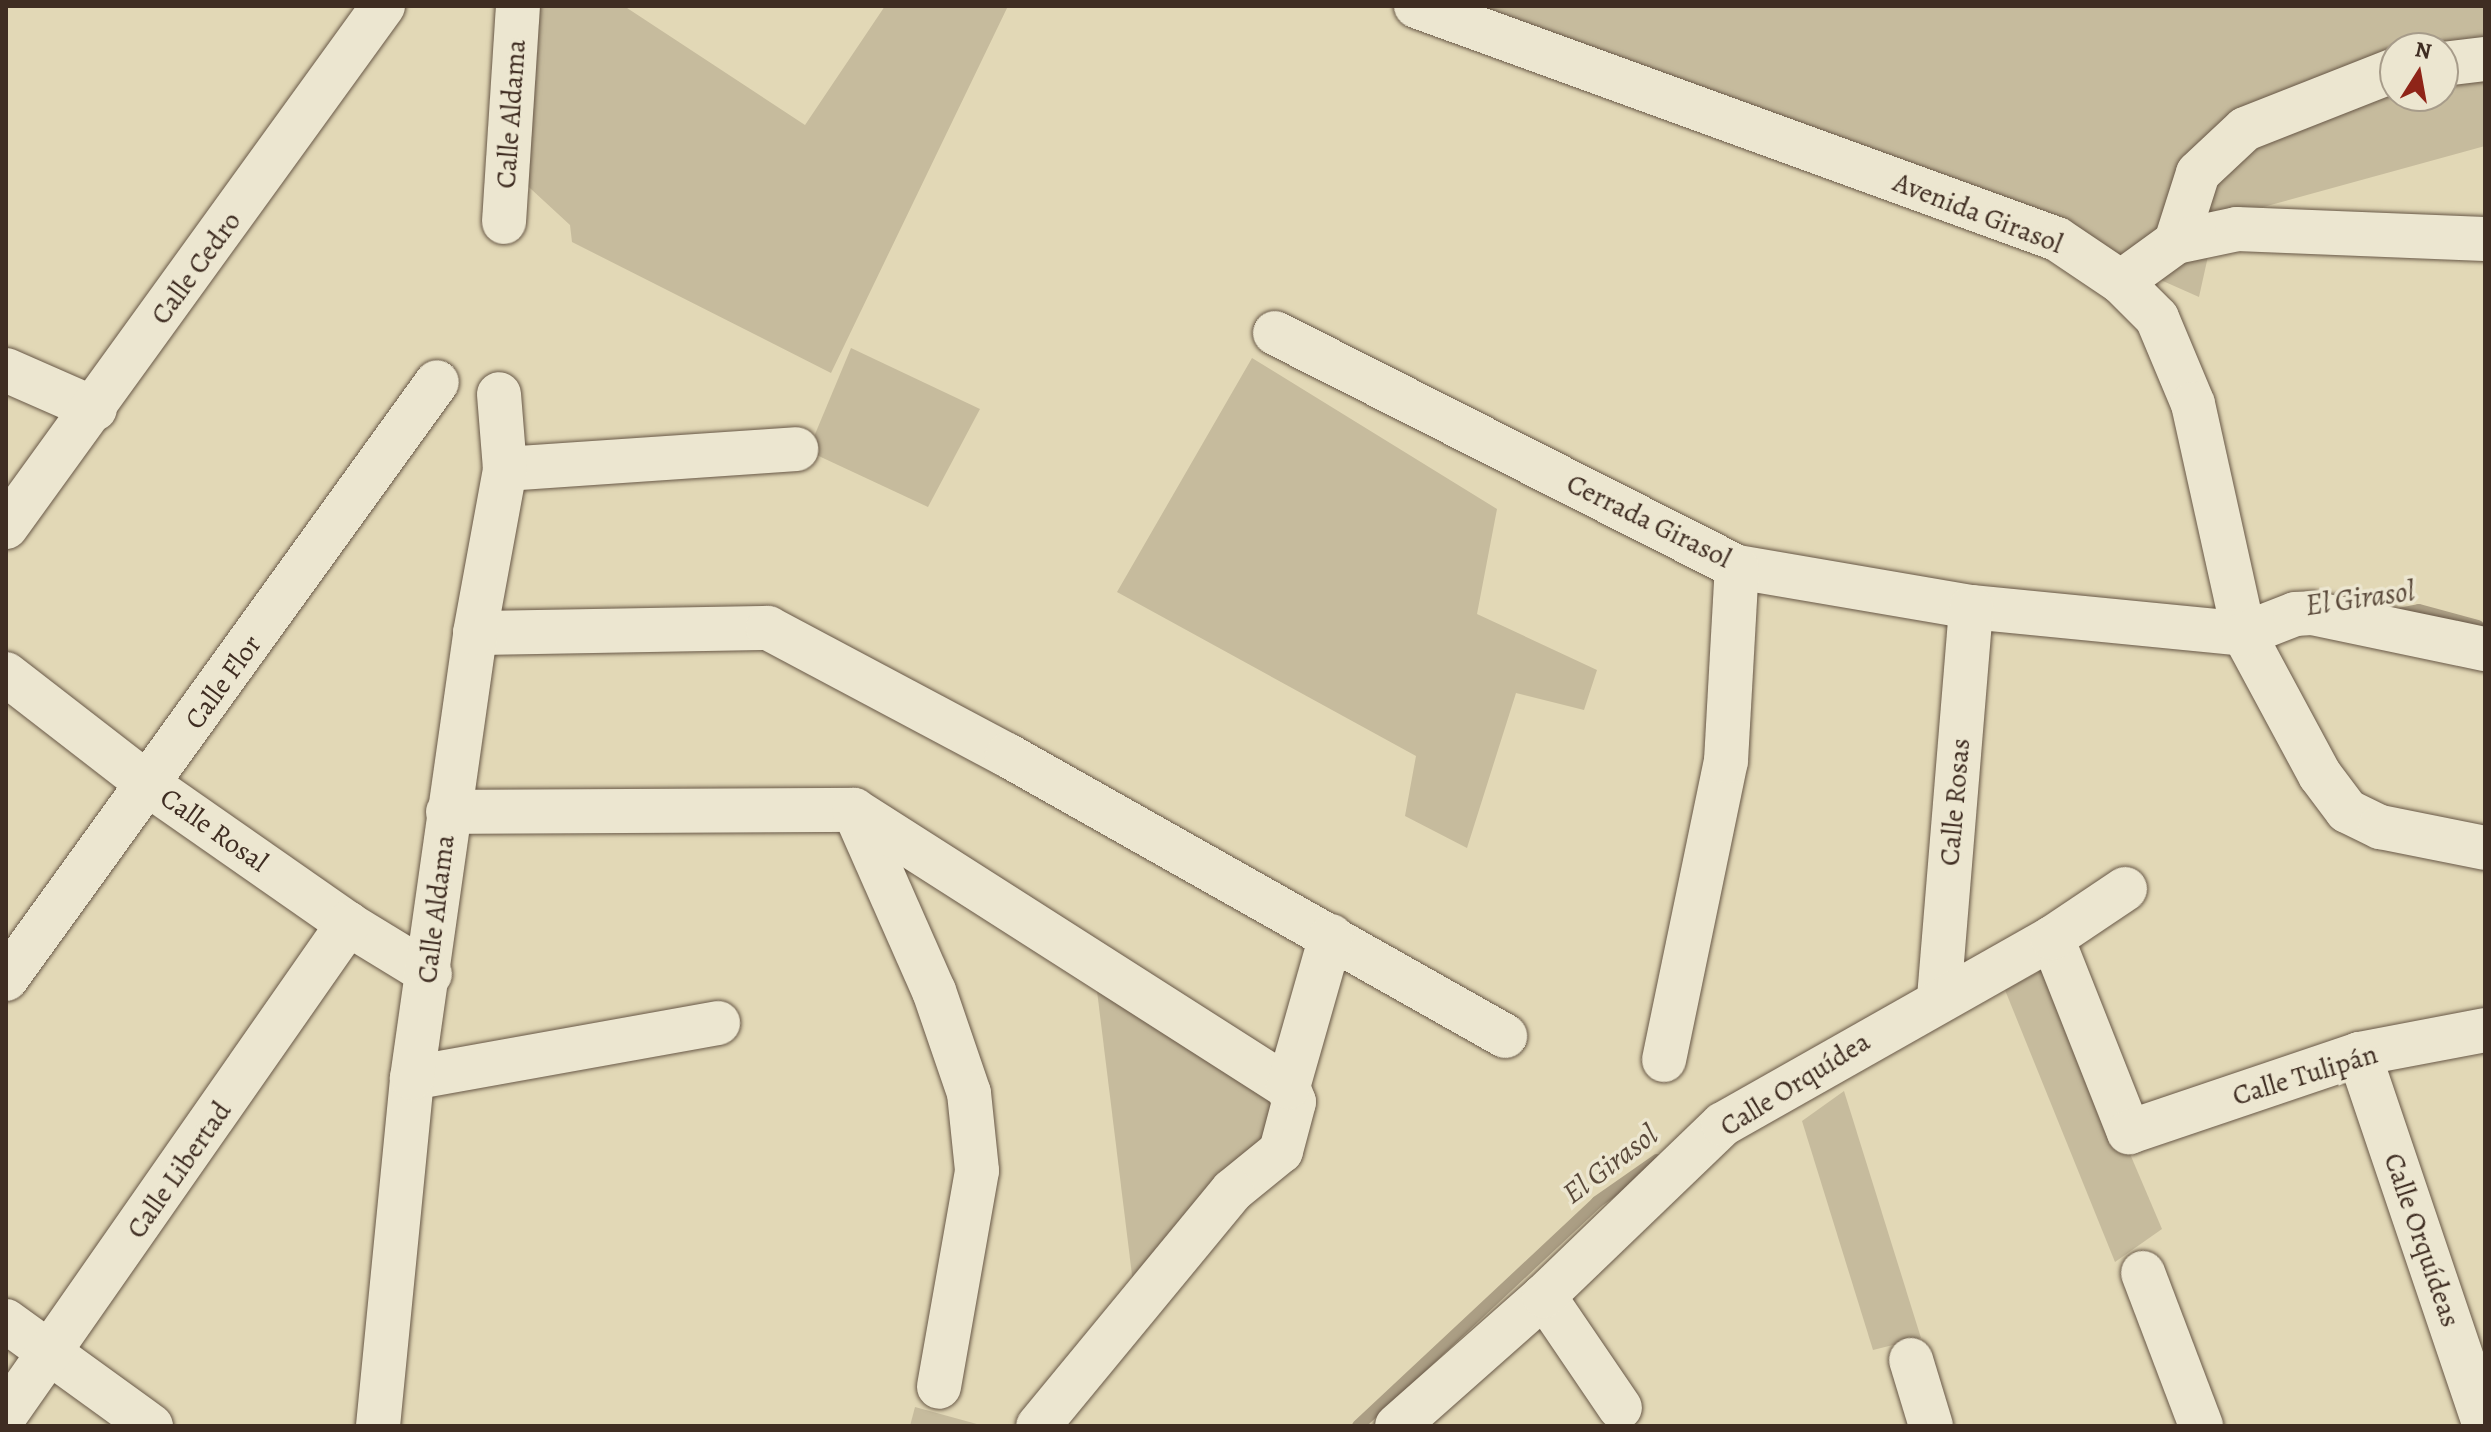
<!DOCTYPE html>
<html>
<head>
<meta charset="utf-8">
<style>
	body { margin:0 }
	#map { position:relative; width:2491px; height:1432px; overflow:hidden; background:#e2d8b6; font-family:Alegreya,serif }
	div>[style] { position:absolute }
	.green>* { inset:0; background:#c6bb9d }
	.stream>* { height:12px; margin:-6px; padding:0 6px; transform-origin:6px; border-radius:6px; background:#ab9e84 }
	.roads { filter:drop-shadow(0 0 2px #685847) drop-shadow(0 0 2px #685847) }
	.minor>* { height:44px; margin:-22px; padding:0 22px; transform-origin:22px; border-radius:22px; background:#ece6d0 }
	span { translate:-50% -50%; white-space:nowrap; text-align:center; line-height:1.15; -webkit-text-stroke:7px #ece6d0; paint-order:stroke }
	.street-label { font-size:28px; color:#3f2d22 }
	.water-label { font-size:30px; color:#5a493a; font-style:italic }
	.frame { position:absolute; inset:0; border:8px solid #3f2d22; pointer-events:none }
	.north { position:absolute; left:2379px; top:32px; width:80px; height:80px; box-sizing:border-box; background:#ece6d0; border:2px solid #a79c8a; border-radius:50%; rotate:11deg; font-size:22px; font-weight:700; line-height:32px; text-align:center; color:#3f2d22 }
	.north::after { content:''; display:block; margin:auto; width:28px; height:36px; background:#8f2418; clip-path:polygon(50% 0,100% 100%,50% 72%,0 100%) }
</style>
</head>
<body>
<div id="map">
	<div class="green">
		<i style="clip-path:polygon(540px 6px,624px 6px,805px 125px,885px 6px,1008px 6px,831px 373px,572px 242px,570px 225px,518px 177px)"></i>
		<i style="clip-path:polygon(evenodd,1472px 6px,2485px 6px,2485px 146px,2216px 220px,2199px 297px,1994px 206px,1472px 6px,2395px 48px,2443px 48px,2443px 96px,2395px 96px,2395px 48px)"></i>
		<i style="clip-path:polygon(851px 348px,980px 409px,928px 507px,808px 451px)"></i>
		<i style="clip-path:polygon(1252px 358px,1497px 509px,1477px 614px,1597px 670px,1584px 710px,1516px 693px,1467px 848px,1405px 816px,1416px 756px,1117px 592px)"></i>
		<i style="clip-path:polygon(2050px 966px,2162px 1229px,2115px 1262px,2005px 990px)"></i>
		<i style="clip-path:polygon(1097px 991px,1280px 1098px,1276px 1145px,1133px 1283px)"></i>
		<i style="clip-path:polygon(1844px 1091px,1921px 1338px,1873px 1350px,1802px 1121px)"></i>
		<i style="clip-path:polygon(915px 1407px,984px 1426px,910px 1426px)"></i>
	</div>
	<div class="stream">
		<i style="left:2399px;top:614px;width:20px;rotate:-11deg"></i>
		<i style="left:2419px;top:610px;width:61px;rotate:15.2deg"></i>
		<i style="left:1358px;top:1426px;width:328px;rotate:-43.1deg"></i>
		<i style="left:1597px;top:1202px;width:73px;rotate:-35deg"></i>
	</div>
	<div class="roads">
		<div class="minor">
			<i style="left:1416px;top:6px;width:682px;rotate:19.98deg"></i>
			<i style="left:2057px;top:239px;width:77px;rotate:33.9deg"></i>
			<i style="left:2121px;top:282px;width:51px;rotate:45deg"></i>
			<i style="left:2157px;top:318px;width:93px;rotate:67.3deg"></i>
			<i style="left:2193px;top:404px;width:236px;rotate:77.5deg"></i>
			<i style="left:2244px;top:634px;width:160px;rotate:61.7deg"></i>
			<i style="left:2320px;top:775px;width:45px;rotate:53.1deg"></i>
			<i style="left:2347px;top:811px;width:37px;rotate:26deg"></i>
			<i style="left:2380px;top:827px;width:107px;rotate:11.3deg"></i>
			<i style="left:2443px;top:64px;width:42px;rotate:-6.8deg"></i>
			<i style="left:504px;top:222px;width:216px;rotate:-86.3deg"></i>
			<i style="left:2176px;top:242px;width:72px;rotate:-72.3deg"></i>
			<i style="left:2198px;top:173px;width:64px;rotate:-43.1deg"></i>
			<i style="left:2245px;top:129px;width:161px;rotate:-21.5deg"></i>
			<i style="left:2121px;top:282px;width:68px;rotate:-36deg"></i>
			<i style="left:2176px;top:242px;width:62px;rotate:-12deg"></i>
			<i style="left:2237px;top:229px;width:248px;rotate:2.3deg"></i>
			<i style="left:1275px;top:333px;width:518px;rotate:26.86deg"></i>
			<i style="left:1737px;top:567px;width:237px;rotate:9.7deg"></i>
			<i style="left:1971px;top:607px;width:274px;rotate:5.6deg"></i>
			<i style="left:2244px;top:634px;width:55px;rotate:-21.4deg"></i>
			<i style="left:2295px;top:614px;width:17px;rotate:-3deg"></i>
			<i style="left:2312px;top:613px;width:177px;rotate:11.8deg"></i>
			<i style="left:6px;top:370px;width:97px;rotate:23.7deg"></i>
			<i style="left:505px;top:469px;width:292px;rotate:-3.9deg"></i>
			<i style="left:6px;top:527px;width:643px;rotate:-54.11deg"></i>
			<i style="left:475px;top:633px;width:293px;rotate:-1deg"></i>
			<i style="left:768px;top:628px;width:271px;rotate:28deg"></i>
			<i style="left:1007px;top:755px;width:572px;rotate:29.43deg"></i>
			<i style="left:6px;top:674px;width:181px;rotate:37.8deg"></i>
			<i style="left:149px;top:785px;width:243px;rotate:34.9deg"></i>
			<i style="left:348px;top:924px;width:96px;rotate:31.4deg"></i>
			<i style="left:854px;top:810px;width:198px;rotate:66.2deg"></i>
			<i style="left:934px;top:991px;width:108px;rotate:71.1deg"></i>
			<i style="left:969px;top:1093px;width:78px;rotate:84.1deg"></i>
			<i style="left:977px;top:1171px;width:219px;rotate:100deg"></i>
			<i style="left:448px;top:812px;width:406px;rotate:-0.3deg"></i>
			<i style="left:854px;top:810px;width:515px;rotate:32.55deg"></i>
			<i style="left:1288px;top:1087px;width:16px;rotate:68deg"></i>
			<i style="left:1294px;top:1102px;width:51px;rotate:104.9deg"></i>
			<i style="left:1281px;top:1151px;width:63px;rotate:140.8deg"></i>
			<i style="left:1232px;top:1191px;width:305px;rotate:129.5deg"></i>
			<i style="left:2052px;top:938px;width:209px;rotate:68.4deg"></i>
			<i style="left:2129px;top:1132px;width:243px;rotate:-18.7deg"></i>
			<i style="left:2359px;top:1054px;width:128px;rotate:-10.8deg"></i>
			<i style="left:6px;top:979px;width:736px;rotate:-54.17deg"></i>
			<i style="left:1939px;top:998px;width:392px;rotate:-85.3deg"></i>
			<i style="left:2359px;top:1054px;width:393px;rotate:71.3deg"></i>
			<i style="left:1664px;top:1060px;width:305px;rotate:-78.3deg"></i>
			<i style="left:1726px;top:761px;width:194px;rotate:-86.8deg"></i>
			<i style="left:412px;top:1078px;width:311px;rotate:-10.2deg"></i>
			<i style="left:1288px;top:1087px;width:157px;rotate:-74.1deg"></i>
			<i style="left:2143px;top:1273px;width:164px;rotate:69.2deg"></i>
			<i style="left:1544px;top:1296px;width:135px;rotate:55.8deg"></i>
			<i style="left:6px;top:1321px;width:179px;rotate:35.9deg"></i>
			<i style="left:1911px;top:1360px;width:69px;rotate:73.1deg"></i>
			<i style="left:6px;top:1414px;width:598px;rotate:-55.09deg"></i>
			<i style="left:378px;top:1426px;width:350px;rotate:-84.4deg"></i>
			<i style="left:412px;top:1078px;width:449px;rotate:-81.9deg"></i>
			<i style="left:475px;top:633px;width:167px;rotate:-79.6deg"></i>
			<i style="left:505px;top:469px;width:75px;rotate:-94.6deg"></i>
			<i style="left:1397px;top:1426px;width:196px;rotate:-41.5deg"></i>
			<i style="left:1544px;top:1296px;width:248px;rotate:-43.9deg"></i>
			<i style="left:1723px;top:1124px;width:378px;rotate:-29.5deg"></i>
			<i style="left:2052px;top:938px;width:88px;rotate:-33.9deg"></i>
		</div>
	</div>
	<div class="street-label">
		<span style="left:511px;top:114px;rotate:-86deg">Calle Aldama</span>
		<span style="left:1978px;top:213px;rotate:21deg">Avenida Girasol</span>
		<span style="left:196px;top:268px;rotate:-54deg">Calle Cedro</span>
		<span style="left:1649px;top:521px;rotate:26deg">Cerrada Girasol</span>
		<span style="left:223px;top:682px;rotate:-54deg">Calle Flor</span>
		<span style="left:1955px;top:802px;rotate:-85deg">Calle Rosas</span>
		<span style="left:214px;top:830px;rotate:35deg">Calle Rosal</span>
		<span style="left:436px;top:909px;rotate:-83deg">Calle Aldama</span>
		<span style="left:2305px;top:1075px;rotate:-17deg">Calle Tulipán</span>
		<span style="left:1795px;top:1084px;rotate:-32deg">Calle Orquídea</span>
		<span style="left:179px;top:1170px;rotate:-55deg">Calle Libertad</span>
		<span style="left:2422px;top:1240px;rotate:71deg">Calle Orquídeas</span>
	</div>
	<div class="water-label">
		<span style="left:2360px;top:598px;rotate:-8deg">El Girasol</span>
		<span style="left:1610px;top:1164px;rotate:-37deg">El Girasol</span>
	</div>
	<div class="frame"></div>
	<div class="north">N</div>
</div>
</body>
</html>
